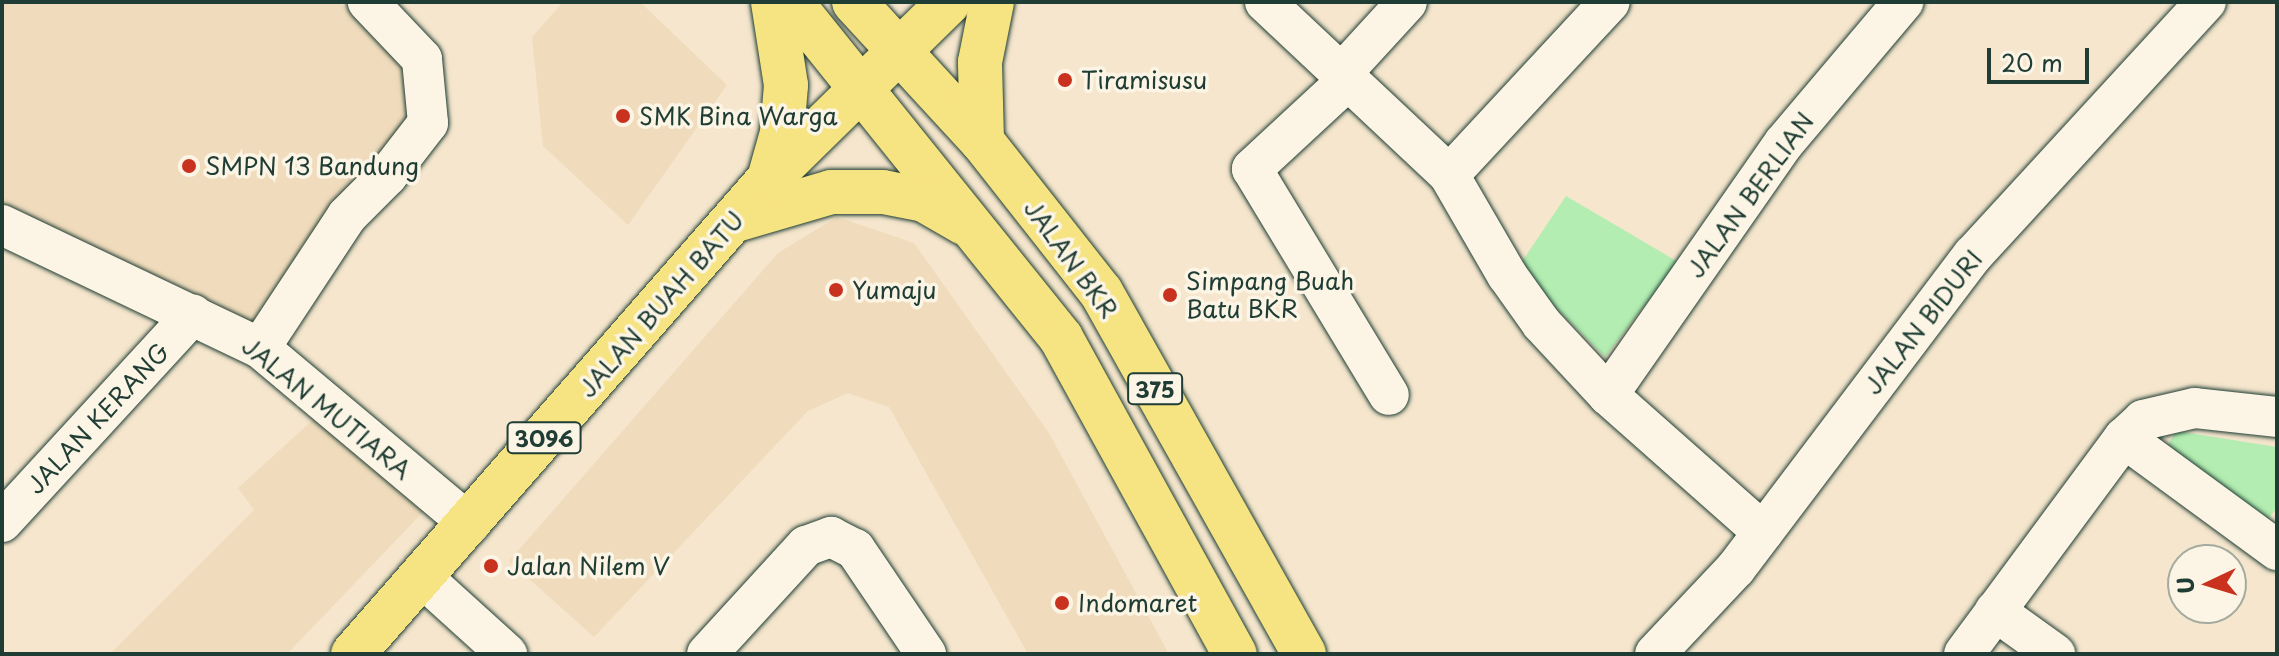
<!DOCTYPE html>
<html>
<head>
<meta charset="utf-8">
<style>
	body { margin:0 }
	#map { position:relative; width:2279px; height:656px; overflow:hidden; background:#f5e6cd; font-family:"Playpen Sans",sans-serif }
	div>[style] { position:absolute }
	.built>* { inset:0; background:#f0dcbc }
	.green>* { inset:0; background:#b3edb1 }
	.roads { filter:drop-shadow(0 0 2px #1f3d34) drop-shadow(0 0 2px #1f3d34) }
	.street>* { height:40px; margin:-20px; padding:0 20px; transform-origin:20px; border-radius:20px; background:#fcf5e5 }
	.primary>* { height:44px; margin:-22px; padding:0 22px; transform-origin:22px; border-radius:22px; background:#f6e381 }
	.dots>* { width:22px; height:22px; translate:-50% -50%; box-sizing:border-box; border:4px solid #fcf5e5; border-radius:50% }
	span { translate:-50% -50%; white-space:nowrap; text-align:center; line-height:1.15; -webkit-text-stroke:7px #fcf5e5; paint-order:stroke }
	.shield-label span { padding:2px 6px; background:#fcf5e5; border:2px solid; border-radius:6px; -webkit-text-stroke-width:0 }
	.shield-label { font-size:22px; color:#1f3d34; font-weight:700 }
	.poi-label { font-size:24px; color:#1f3d34 }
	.left { translate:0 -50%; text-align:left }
	.street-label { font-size:24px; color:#1f3d34 }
	.frame { position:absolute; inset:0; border:4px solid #1f3d34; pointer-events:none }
	.north { position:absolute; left:2167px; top:544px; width:80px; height:80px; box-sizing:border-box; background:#fcf5e5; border:2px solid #a4ab9e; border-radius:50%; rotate:266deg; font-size:22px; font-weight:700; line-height:32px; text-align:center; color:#1f3d34 }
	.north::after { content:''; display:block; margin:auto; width:28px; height:36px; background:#c8321e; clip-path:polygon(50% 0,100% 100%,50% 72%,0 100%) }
	.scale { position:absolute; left:1987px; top:48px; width:102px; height:36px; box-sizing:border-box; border:4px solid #1f3d34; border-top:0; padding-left:10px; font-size:24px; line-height:28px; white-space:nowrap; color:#1f3d34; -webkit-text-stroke:6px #fcf5e5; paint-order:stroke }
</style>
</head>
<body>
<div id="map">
	<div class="built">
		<i style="clip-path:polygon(2px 2px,338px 2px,411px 61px,416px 123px,255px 334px,2px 209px)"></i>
		<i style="clip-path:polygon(563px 2px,640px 2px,727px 85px,628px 225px,543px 146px,532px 37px)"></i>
		<i style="clip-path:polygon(837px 217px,914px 243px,1049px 433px,1169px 654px,1028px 654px,889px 407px,848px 393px,808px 411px,594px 637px,509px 561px,778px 253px)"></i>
		<i style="clip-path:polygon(316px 417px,425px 510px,287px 654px,110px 654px,254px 510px,238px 488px)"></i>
	</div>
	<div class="green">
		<i style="clip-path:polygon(1566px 196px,1678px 262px,1605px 357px,1517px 269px)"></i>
		<i style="clip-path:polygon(2176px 431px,2277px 447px,2277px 508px,2261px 527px,2163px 454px)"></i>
	</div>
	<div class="roads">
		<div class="street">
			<i style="left:1265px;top:2px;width:253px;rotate:43.2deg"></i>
			<i style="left:1449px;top:175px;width:116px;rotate:59.9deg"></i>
			<i style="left:1507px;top:275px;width:60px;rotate:54.5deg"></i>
			<i style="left:1542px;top:324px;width:97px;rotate:47.1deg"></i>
			<i style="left:1608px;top:395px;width:207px;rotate:41.5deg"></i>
			<i style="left:1342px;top:73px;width:96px;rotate:-47.5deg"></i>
			<i style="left:1348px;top:80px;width:131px;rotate:137.2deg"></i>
			<i style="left:1252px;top:169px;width:264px;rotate:58.8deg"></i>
			<i style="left:1449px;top:175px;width:236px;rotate:-47.1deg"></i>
			<i style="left:2px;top:225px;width:286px;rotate:25.5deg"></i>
			<i style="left:260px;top:348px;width:274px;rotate:40deg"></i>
			<i style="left:260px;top:348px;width:158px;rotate:-56.6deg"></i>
			<i style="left:347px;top:216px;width:57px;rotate:-45deg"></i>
			<i style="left:387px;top:176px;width:67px;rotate:-52.3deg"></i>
			<i style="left:428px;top:123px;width:64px;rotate:-95.4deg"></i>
			<i style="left:422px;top:59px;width:79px;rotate:-133.5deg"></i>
			<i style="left:1608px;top:395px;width:307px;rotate:-55.1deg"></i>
			<i style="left:1784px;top:143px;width:185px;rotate:-49.8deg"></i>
			<i style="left:2124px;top:438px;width:190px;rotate:36.2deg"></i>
			<i style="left:2px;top:522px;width:282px;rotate:-47.4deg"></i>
			<i style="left:422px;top:577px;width:115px;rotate:42.2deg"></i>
			<i style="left:1995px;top:611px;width:74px;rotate:35.6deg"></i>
			<i style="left:707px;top:654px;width:147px;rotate:-47.5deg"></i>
			<i style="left:806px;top:546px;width:27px;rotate:-20deg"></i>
			<i style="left:831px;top:537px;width:27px;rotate:27deg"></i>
			<i style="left:855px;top:549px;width:127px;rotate:55.9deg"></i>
			<i style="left:1655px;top:654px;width:118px;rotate:-46.7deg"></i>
			<i style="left:1736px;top:568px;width:393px;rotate:-52.9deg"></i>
			<i style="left:1973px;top:255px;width:344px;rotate:-47.4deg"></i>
			<i style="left:1964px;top:654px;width:269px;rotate:-53.5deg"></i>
			<i style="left:2124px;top:438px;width:26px;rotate:-43deg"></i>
			<i style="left:2143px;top:420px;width:53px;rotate:-13deg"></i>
			<i style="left:2195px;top:408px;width:82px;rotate:6.3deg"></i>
		</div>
		<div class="primary">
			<i style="left:791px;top:2px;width:431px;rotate:51.2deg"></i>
			<i style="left:1061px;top:338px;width:361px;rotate:61.2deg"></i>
			<i style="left:854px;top:2px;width:189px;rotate:47.4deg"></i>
			<i style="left:982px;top:141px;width:192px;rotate:51.8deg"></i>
			<i style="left:1101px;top:292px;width:415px;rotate:60.7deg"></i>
			<i style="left:982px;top:141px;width:79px;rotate:-91.5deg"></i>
			<i style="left:980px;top:62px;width:61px;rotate:-78.7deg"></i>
			<i style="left:769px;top:179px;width:48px;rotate:-74.2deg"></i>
			<i style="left:782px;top:133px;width:48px;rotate:-85.2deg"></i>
			<i style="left:786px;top:85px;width:84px;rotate:-98.9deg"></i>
			<i style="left:736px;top:220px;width:99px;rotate:-16.4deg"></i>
			<i style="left:831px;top:192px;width:52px"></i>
			<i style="left:883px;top:192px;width:42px;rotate:11deg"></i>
			<i style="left:924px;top:200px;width:46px;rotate:29.9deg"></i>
			<i style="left:353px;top:654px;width:631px;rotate:-48.79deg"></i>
			<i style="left:769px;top:179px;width:252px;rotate:-44.5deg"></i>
		</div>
	</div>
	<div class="dots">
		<i style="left:1065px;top:80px;background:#c8321e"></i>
		<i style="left:623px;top:116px;background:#c8321e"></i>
		<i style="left:189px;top:166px;background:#c8321e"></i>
		<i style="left:836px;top:290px;background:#c8321e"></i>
		<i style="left:1170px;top:295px;background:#c8321e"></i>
		<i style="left:491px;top:566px;background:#c8321e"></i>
		<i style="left:1062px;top:603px;background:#c8321e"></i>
	</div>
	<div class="shield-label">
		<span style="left:1155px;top:389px">375</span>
		<span style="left:544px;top:438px">3096</span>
	</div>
	<div class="poi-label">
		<span class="left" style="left:1081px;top:80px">Tiramisusu</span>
		<span class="left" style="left:639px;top:116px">SMK Bina Warga</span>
		<span class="left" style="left:205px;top:166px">SMPN 13 Bandung</span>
		<span class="left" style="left:1186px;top:295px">Simpang Buah<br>Batu BKR</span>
		<span class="left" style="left:852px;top:290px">Yumaju</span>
		<span class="left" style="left:507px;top:566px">Jalan Nilem V</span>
		<span class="left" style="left:1078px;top:603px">Indomaret</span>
	</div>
	<div class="street-label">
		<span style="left:1750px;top:195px;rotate:-54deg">JALAN BERLIAN</span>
		<span style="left:1071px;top:259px;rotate:54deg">JALAN BKR</span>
		<span style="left:661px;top:304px;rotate:-49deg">JALAN BUAH BATU</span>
		<span style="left:1923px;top:322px;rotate:-52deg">JALAN BIDURI</span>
		<span style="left:327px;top:408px;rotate:39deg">JALAN MUTIARA</span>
		<span style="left:98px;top:418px;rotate:-47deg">JALAN KERANG</span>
	</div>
	<div class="frame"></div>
	<div class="north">U</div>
	<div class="scale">20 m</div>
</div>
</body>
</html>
